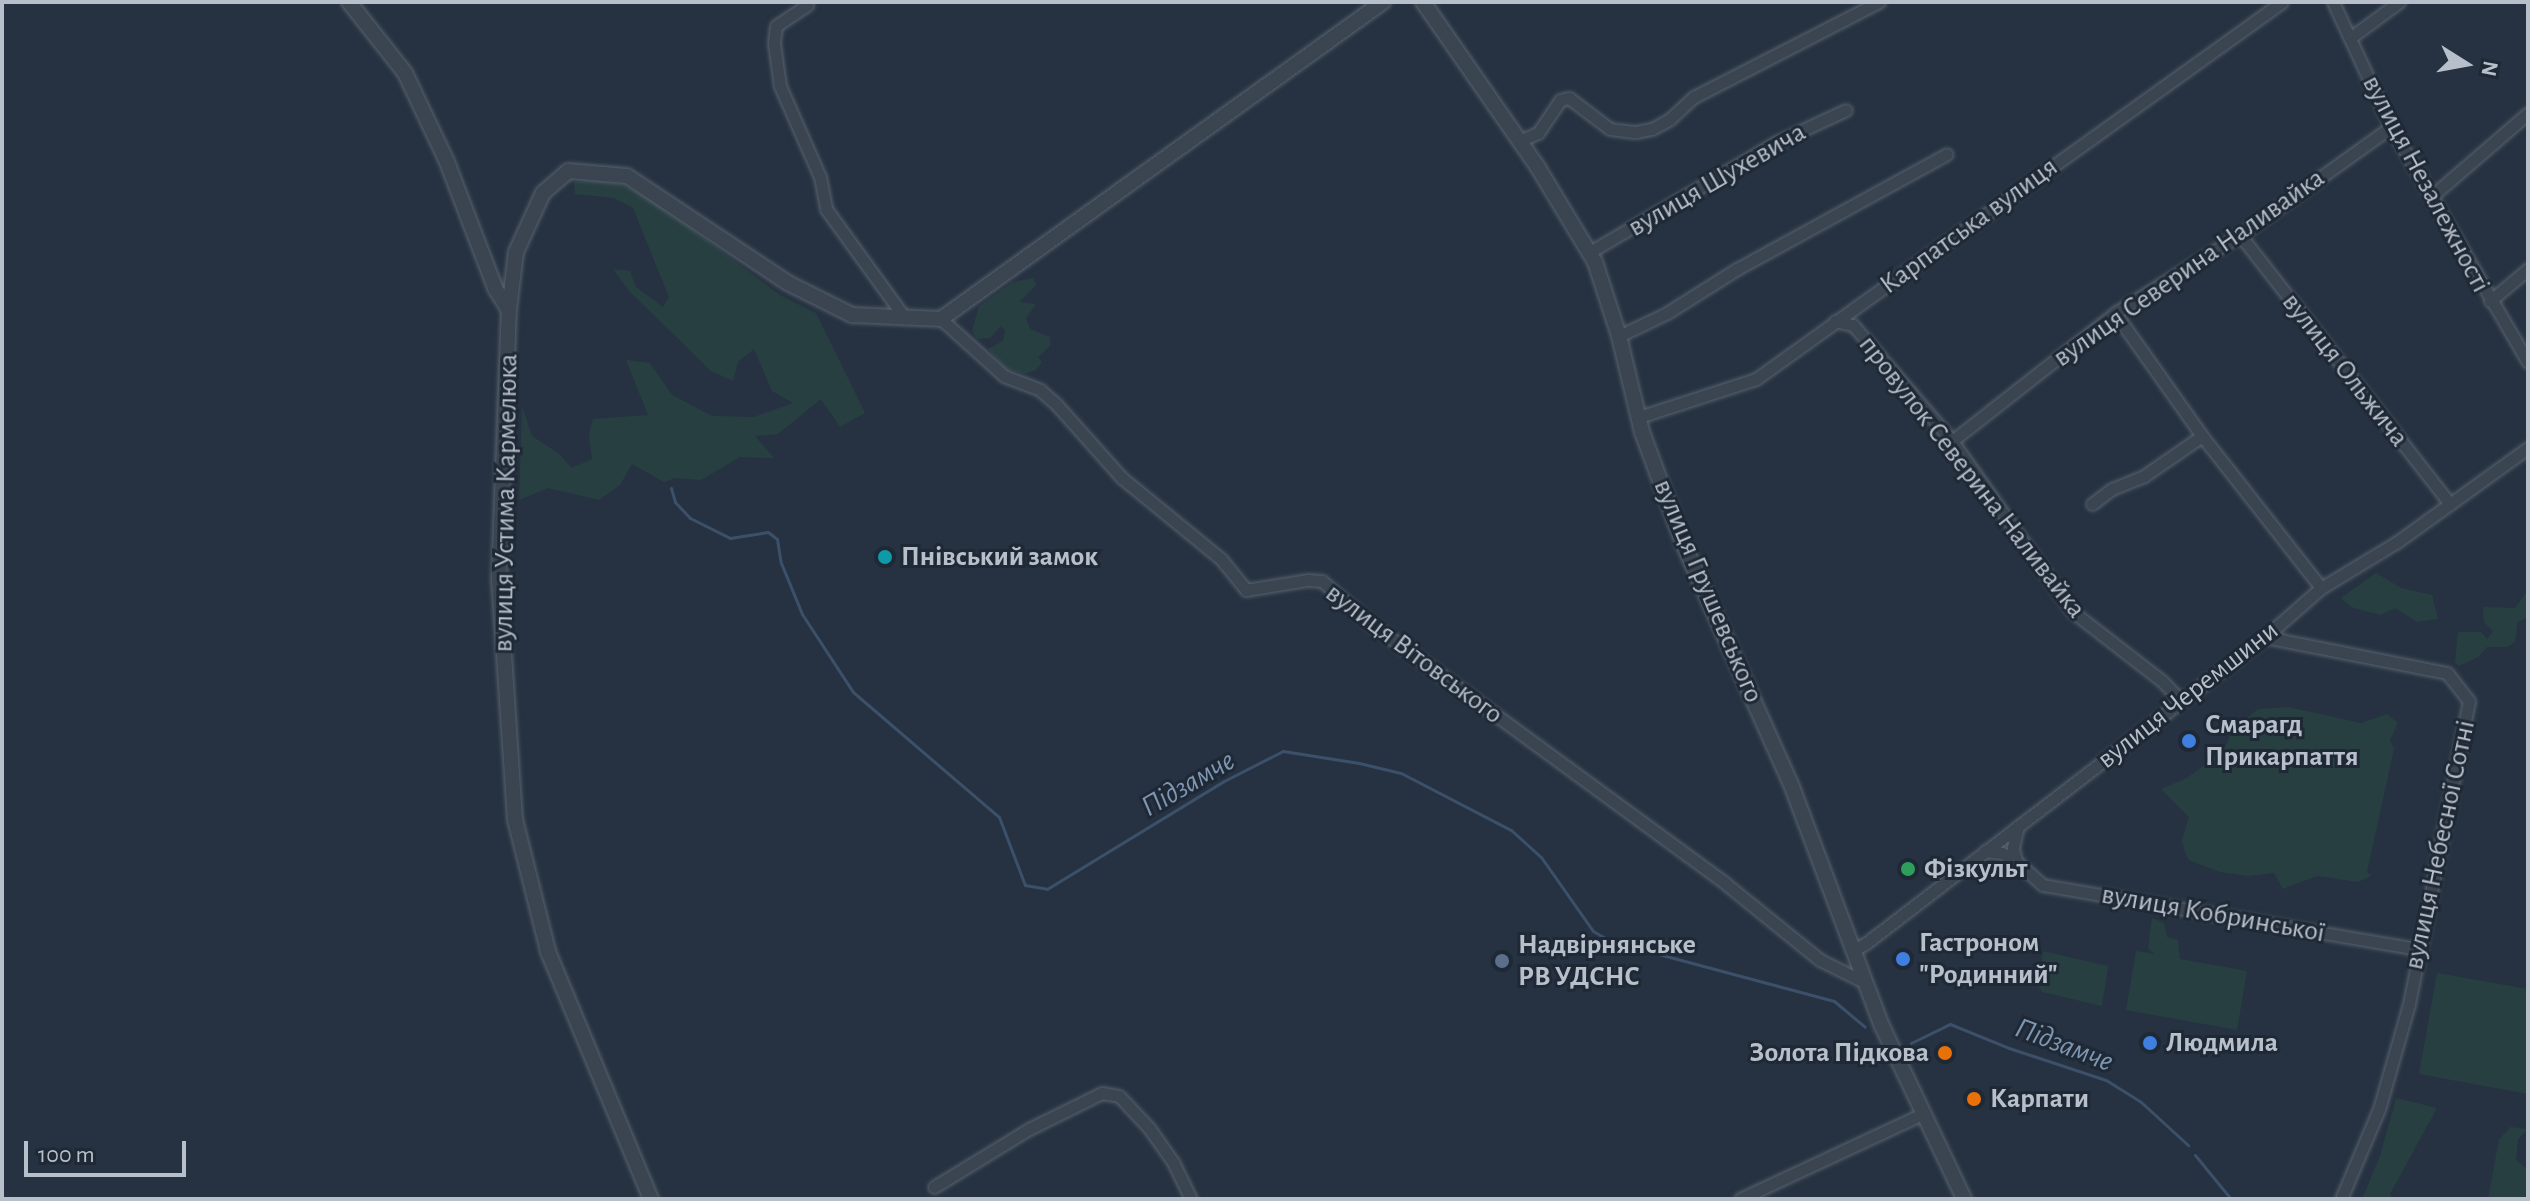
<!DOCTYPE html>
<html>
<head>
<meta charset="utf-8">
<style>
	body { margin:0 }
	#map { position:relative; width:2530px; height:1201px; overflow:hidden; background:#263241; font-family:"Alegreya Sans",sans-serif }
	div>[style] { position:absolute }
	.green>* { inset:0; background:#283f42 }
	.stream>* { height:3px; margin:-1.5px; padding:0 1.5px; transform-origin:1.5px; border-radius:1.5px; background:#3c5069 }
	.roads { filter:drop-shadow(0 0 2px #58626e) drop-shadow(0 0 2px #58626e) }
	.minor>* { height:11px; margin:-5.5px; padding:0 5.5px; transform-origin:5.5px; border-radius:5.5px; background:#3b4451 }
	.tertiary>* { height:14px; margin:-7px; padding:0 7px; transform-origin:7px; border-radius:7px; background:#3b4451 }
	.dots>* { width:22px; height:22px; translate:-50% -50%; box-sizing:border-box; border:4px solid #1f2936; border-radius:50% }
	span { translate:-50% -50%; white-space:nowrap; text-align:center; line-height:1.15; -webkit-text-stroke:6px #1f2936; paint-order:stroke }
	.street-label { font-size:28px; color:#b7bfcb }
	.poi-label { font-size:28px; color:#b7bfcb; font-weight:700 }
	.left { translate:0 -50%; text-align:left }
	.right { translate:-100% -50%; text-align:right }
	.water-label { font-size:30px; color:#7f96b2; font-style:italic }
	.frame { position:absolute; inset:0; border:4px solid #b7bfcb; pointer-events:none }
	.north { position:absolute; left:2426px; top:24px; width:80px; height:80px; -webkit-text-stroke:6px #1f2936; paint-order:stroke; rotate:101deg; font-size:22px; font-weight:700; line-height:32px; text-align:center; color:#b7bfcb }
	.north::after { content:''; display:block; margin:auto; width:28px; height:36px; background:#b7bfcb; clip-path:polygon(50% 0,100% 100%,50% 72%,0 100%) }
	.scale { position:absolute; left:24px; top:1141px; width:162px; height:36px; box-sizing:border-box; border:4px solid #b7bfcb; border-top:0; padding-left:10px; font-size:24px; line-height:28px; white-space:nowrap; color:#b7bfcb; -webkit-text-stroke:6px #1f2936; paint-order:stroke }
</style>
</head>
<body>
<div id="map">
	<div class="green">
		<i style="clip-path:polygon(597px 181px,621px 184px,652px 199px,780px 295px,816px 313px,865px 413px,840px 427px,821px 399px,778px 434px,755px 436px,774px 458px,740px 457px,701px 480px,675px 478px,664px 482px,632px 464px,620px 485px,599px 500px,548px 488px,519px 500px,522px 406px,532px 436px,558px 453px,572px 468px,592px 459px,589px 434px,593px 419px,648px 415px,626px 360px,650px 363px,672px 395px,712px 416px,754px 417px,793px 403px,772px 391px,754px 349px,738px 362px,733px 381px,711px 371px,630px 292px,613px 269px,630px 271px,636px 287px,663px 307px,669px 297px,633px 208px,614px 198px,575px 194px,574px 182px)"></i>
		<i style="clip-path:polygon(1033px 278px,1036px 285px,1019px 302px,1036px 304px,1026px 318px,1030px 329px,1050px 337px,1050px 346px,1038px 357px,1042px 362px,1036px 370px,1025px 374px,1004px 368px,988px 349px,1003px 341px,1005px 331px,1001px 326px,990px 338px,977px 339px,972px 331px,979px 306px,1013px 282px)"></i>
		<i style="clip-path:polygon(2376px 573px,2401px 588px,2432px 595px,2438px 619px,2417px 622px,2395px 608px,2381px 615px,2351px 607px,2341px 598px)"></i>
		<i style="clip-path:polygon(2528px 590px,2528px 617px,2518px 622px,2515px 642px,2507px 647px,2487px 647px,2478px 657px,2459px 666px,2455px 663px,2458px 632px,2481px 632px,2487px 639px,2493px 631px,2484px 622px,2483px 607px,2515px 608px)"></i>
		<i style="clip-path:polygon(2288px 707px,2361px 723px,2387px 714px,2398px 723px,2390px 740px,2394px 749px,2367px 872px,2371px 876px,2358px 882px,2317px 876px,2283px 889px,2274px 873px,2248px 876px,2220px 872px,2189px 860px,2185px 852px,2182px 840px,2189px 817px,2161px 789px,2187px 778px,2223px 751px,2234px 728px,2258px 709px)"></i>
		<i style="clip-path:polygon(2152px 918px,2164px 923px,2167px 937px,2178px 940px,2180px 959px,2247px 971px,2237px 1030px,2126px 1010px,2136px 951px,2155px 954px,2148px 949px)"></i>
		<i style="clip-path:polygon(2043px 951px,2108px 966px,2102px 1006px,2042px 992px,2038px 985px)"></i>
		<i style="clip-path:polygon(2437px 973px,2528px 989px,2528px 1094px,2419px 1074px)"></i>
		<i style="clip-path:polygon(2396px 1098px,2437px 1108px,2390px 1194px,2394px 1199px,2362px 1199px,2380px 1156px)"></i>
		<i style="clip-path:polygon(2511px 1127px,2528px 1129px,2518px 1139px,2516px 1160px,2528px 1170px,2528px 1199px,2488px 1199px,2499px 1139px)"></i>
	</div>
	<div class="stream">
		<i style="left:671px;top:488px;width:15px;rotate:74deg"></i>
		<i style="left:675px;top:502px;width:22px;rotate:47deg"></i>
		<i style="left:690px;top:518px;width:45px;rotate:26.6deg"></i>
		<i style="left:730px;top:538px;width:38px;rotate:-9deg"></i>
		<i style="left:768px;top:532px;width:11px;rotate:38deg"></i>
		<i style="left:777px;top:539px;width:24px;rotate:81deg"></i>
		<i style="left:781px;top:563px;width:55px;rotate:67.6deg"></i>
		<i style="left:802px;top:614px;width:93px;rotate:56.8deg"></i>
		<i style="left:853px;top:692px;width:192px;rotate:40.6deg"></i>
		<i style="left:999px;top:817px;width:73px;rotate:69.1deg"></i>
		<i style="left:1025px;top:885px;width:22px;rotate:10deg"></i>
		<i style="left:1047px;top:889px;width:207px;rotate:-31.4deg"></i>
		<i style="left:1224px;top:781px;width:66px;rotate:-27deg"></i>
		<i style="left:1283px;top:751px;width:77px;rotate:9deg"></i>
		<i style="left:1359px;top:763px;width:43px;rotate:13.4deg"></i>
		<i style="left:1401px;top:773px;width:124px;rotate:27.4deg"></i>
		<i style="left:1511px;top:830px;width:40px;rotate:42deg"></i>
		<i style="left:1541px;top:857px;width:90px;rotate:54.9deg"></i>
		<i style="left:1593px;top:931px;width:20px;rotate:30deg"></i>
		<i style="left:1610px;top:941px;width:232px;rotate:15deg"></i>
		<i style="left:1834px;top:1001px;width:40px;rotate:40deg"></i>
		<i style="left:1911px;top:1043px;width:43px;rotate:-26deg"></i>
		<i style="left:1950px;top:1024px;width:64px;rotate:22.1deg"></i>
		<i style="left:2009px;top:1048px;width:102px;rotate:18.3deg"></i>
		<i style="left:2106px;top:1080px;width:41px;rotate:32.2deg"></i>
		<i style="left:2141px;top:1102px;width:64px;rotate:42.5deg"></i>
		<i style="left:2195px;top:1155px;width:57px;rotate:50.7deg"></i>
	</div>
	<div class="roads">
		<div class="minor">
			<i style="left:807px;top:2px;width:3px;rotate:90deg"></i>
			<i style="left:807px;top:5px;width:37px;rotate:146deg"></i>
			<i style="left:776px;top:26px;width:17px;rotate:97deg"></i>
			<i style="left:774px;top:43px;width:43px;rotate:82.1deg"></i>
			<i style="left:780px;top:86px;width:99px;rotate:66.3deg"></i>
			<i style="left:820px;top:177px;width:33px;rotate:79deg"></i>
			<i style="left:826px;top:209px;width:135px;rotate:54.1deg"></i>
			<i style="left:2333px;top:2px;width:138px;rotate:65.1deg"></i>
			<i style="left:2391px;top:127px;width:272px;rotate:59.8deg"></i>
			<i style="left:2350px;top:38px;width:61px;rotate:-36.3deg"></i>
			<i style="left:1519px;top:141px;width:21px;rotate:-23deg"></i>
			<i style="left:1538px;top:133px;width:40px;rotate:-56deg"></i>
			<i style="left:1560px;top:100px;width:9px;rotate:-13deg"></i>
			<i style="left:1569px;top:98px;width:51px;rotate:37.1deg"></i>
			<i style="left:1610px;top:129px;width:26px;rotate:7deg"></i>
			<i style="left:1636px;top:132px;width:16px;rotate:-11deg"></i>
			<i style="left:1652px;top:129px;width:21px;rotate:-29deg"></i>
			<i style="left:1670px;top:119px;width:33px;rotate:-43deg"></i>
			<i style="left:1694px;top:97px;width:208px;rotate:-27.2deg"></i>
			<i style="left:2432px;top:196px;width:127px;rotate:-40.8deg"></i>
			<i style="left:2240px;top:235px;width:341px;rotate:52deg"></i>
			<i style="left:1590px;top:252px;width:215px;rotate:-30.5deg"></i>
			<i style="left:1775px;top:143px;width:78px;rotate:-24.9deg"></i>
			<i style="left:2490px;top:301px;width:50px;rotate:-40.1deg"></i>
			<i style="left:2115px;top:313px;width:151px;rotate:54.7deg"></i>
			<i style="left:2202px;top:436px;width:193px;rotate:51.9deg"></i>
			<i style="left:941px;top:319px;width:85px;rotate:42.1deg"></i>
			<i style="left:1004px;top:376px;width:39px;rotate:21deg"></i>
			<i style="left:1040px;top:390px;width:21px;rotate:41deg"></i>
			<i style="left:1056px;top:404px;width:99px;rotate:48.3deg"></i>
			<i style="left:1122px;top:478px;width:128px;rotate:39.3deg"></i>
			<i style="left:1221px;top:559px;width:40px;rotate:51deg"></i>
			<i style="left:1246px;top:590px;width:63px;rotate:-9.2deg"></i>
			<i style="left:1308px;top:580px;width:14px;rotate:4deg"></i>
			<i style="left:1322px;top:581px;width:64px;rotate:41.2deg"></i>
			<i style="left:1370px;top:623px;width:441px;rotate:36.2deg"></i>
			<i style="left:1726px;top:884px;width:121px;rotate:39deg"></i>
			<i style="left:1820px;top:960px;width:49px;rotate:26.6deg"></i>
			<i style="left:1835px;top:321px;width:18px;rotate:13deg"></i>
			<i style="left:1853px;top:325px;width:153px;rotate:49.5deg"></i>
			<i style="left:1952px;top:441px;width:209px;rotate:54.7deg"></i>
			<i style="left:2073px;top:612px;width:113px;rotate:37.8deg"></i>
			<i style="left:2162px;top:681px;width:28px;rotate:46deg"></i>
			<i style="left:1619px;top:336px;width:53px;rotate:-25.6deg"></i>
			<i style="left:1667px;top:313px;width:83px;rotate:-32.2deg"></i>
			<i style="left:1737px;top:269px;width:239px;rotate:-28.7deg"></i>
			<i style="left:1639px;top:417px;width:123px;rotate:-18deg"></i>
			<i style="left:1756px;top:379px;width:647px;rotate:-35.63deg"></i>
			<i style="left:1952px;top:441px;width:207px;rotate:-38.1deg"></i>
			<i style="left:2115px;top:313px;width:147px;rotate:-32deg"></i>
			<i style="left:2240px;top:235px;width:186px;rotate:-35.6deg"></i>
			<i style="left:2092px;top:504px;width:25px;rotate:-37deg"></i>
			<i style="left:2112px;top:489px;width:35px;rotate:-22deg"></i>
			<i style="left:2144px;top:476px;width:70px;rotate:-34.6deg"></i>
			<i style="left:2265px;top:637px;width:186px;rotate:11.2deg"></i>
			<i style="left:2447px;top:673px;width:36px;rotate:52deg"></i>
			<i style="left:2469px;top:701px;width:309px;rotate:101.2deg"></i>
			<i style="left:2409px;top:1004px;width:109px;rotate:105.9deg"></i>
			<i style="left:2379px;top:1109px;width:98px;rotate:112.9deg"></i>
			<i style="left:2018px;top:826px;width:23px;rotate:103deg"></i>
			<i style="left:2013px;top:848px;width:13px;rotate:77deg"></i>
			<i style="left:2016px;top:861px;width:36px;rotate:42deg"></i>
			<i style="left:2043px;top:885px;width:381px;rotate:9.7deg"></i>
			<i style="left:1985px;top:851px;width:17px;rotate:7deg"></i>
			<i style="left:2002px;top:853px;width:16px;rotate:30deg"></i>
			<i style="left:1853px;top:950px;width:13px;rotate:-27deg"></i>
			<i style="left:1865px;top:944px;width:504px;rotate:-37.51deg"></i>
			<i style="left:2265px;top:637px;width:74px;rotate:-41.2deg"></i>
			<i style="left:2321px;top:588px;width:89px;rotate:-31.2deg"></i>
			<i style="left:2397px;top:542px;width:161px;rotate:-35.7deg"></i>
			<i style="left:934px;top:1187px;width:111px;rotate:-31.4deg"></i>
			<i style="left:1029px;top:1129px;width:81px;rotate:-26.3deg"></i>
			<i style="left:1102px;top:1093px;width:17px;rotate:10deg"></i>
			<i style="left:1119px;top:1096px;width:44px;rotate:46.8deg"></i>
			<i style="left:1149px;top:1128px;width:42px;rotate:54.8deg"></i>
			<i style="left:1173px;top:1162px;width:41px;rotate:64.1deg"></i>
			<i style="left:1740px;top:1199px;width:201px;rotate:-25deg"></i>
		</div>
		<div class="tertiary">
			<i style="left:349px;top:2px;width:90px;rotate:51.7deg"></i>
			<i style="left:405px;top:73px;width:98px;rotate:64.7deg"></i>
			<i style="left:447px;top:162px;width:135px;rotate:69.1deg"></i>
			<i style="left:495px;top:288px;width:26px;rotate:58deg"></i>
			<i style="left:1423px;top:2px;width:200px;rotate:55.2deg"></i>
			<i style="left:1537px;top:166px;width:112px;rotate:58.9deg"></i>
			<i style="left:1595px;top:262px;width:78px;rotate:72deg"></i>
			<i style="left:1619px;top:336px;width:99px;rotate:76.5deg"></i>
			<i style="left:1642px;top:432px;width:118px;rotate:69.7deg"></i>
			<i style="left:1683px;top:543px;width:267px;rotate:65.9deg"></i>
			<i style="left:1792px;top:787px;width:255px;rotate:69.4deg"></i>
			<i style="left:1882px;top:1026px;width:191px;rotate:64.6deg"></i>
			<i style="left:651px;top:1199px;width:269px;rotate:-112.6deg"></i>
			<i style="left:548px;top:951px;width:135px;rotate:-104.1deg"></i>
			<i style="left:515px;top:820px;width:242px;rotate:-93.8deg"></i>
			<i style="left:499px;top:579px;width:269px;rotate:-87.9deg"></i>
			<i style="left:509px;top:310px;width:58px;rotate:-83.1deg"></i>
			<i style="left:516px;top:252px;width:65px;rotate:-65.4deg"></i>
			<i style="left:543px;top:193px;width:33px;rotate:-41deg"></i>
			<i style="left:568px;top:171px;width:59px;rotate:4.8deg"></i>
			<i style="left:627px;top:176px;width:193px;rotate:33.6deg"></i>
			<i style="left:788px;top:283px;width:72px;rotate:26.6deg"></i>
			<i style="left:852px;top:315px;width:89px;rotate:2.6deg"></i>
			<i style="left:941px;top:319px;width:544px;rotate:-35.65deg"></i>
		</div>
	</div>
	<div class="dots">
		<i style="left:885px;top:557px;background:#0f9aa8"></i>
		<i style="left:2189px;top:741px;background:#3f7fe0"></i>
		<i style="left:1908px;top:869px;background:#2e9e5b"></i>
		<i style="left:1903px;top:959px;background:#3f7fe0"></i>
		<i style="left:1502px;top:961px;background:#5c6f8a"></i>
		<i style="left:2150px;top:1043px;background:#3f7fe0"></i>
		<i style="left:1945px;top:1053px;background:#e8710a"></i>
		<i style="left:1974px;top:1099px;background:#e8710a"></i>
	</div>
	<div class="street-label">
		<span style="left:1717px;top:180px;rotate:-30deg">вулиця Шухевича</span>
		<span style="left:2426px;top:184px;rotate:62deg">вулиця Незалежності</span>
		<span style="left:1969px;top:226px;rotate:-36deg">Карпатська вулиця</span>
		<span style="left:2189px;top:268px;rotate:-35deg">вулиця Северина Наливайка</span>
		<span style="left:2345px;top:370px;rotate:52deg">вулиця Ольжича</span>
		<span style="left:1972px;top:477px;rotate:52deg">провулок Северина Наливайка</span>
		<span style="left:506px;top:503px;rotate:-89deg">вулиця Устима Кармелюка</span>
		<span style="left:1708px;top:591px;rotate:67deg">вулиця Грушевського</span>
		<span style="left:1414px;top:654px;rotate:37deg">вулиця Вітовського</span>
		<span style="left:2188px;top:695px;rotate:-38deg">вулиця Черемшини</span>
		<span style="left:2440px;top:845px;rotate:-78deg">вулиця Небесної Сотні</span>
		<span style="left:2213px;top:914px;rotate:10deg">вулиця Кобринської</span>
	</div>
	<div class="poi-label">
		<span class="left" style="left:901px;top:557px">Пнівський замок</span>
		<span class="left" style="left:2205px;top:741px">Смарагд<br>Прикарпаття</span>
		<span class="left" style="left:1924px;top:869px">Фізкульт</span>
		<span class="left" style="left:1919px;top:959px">Гастроном<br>"Родинний"</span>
		<span class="left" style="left:1518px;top:961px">Надвірнянське<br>РВ УДСНС</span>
		<span class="left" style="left:2166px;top:1043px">Людмила</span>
		<span class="right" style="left:1929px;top:1053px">Золота Підкова</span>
		<span class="left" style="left:1990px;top:1099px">Карпати</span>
	</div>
	<div class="water-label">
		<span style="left:1188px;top:784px;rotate:-30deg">Підзамче</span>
		<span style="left:2064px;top:1045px;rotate:21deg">Підзамче</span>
	</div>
	<div class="frame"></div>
	<div class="north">N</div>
	<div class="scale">100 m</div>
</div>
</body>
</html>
